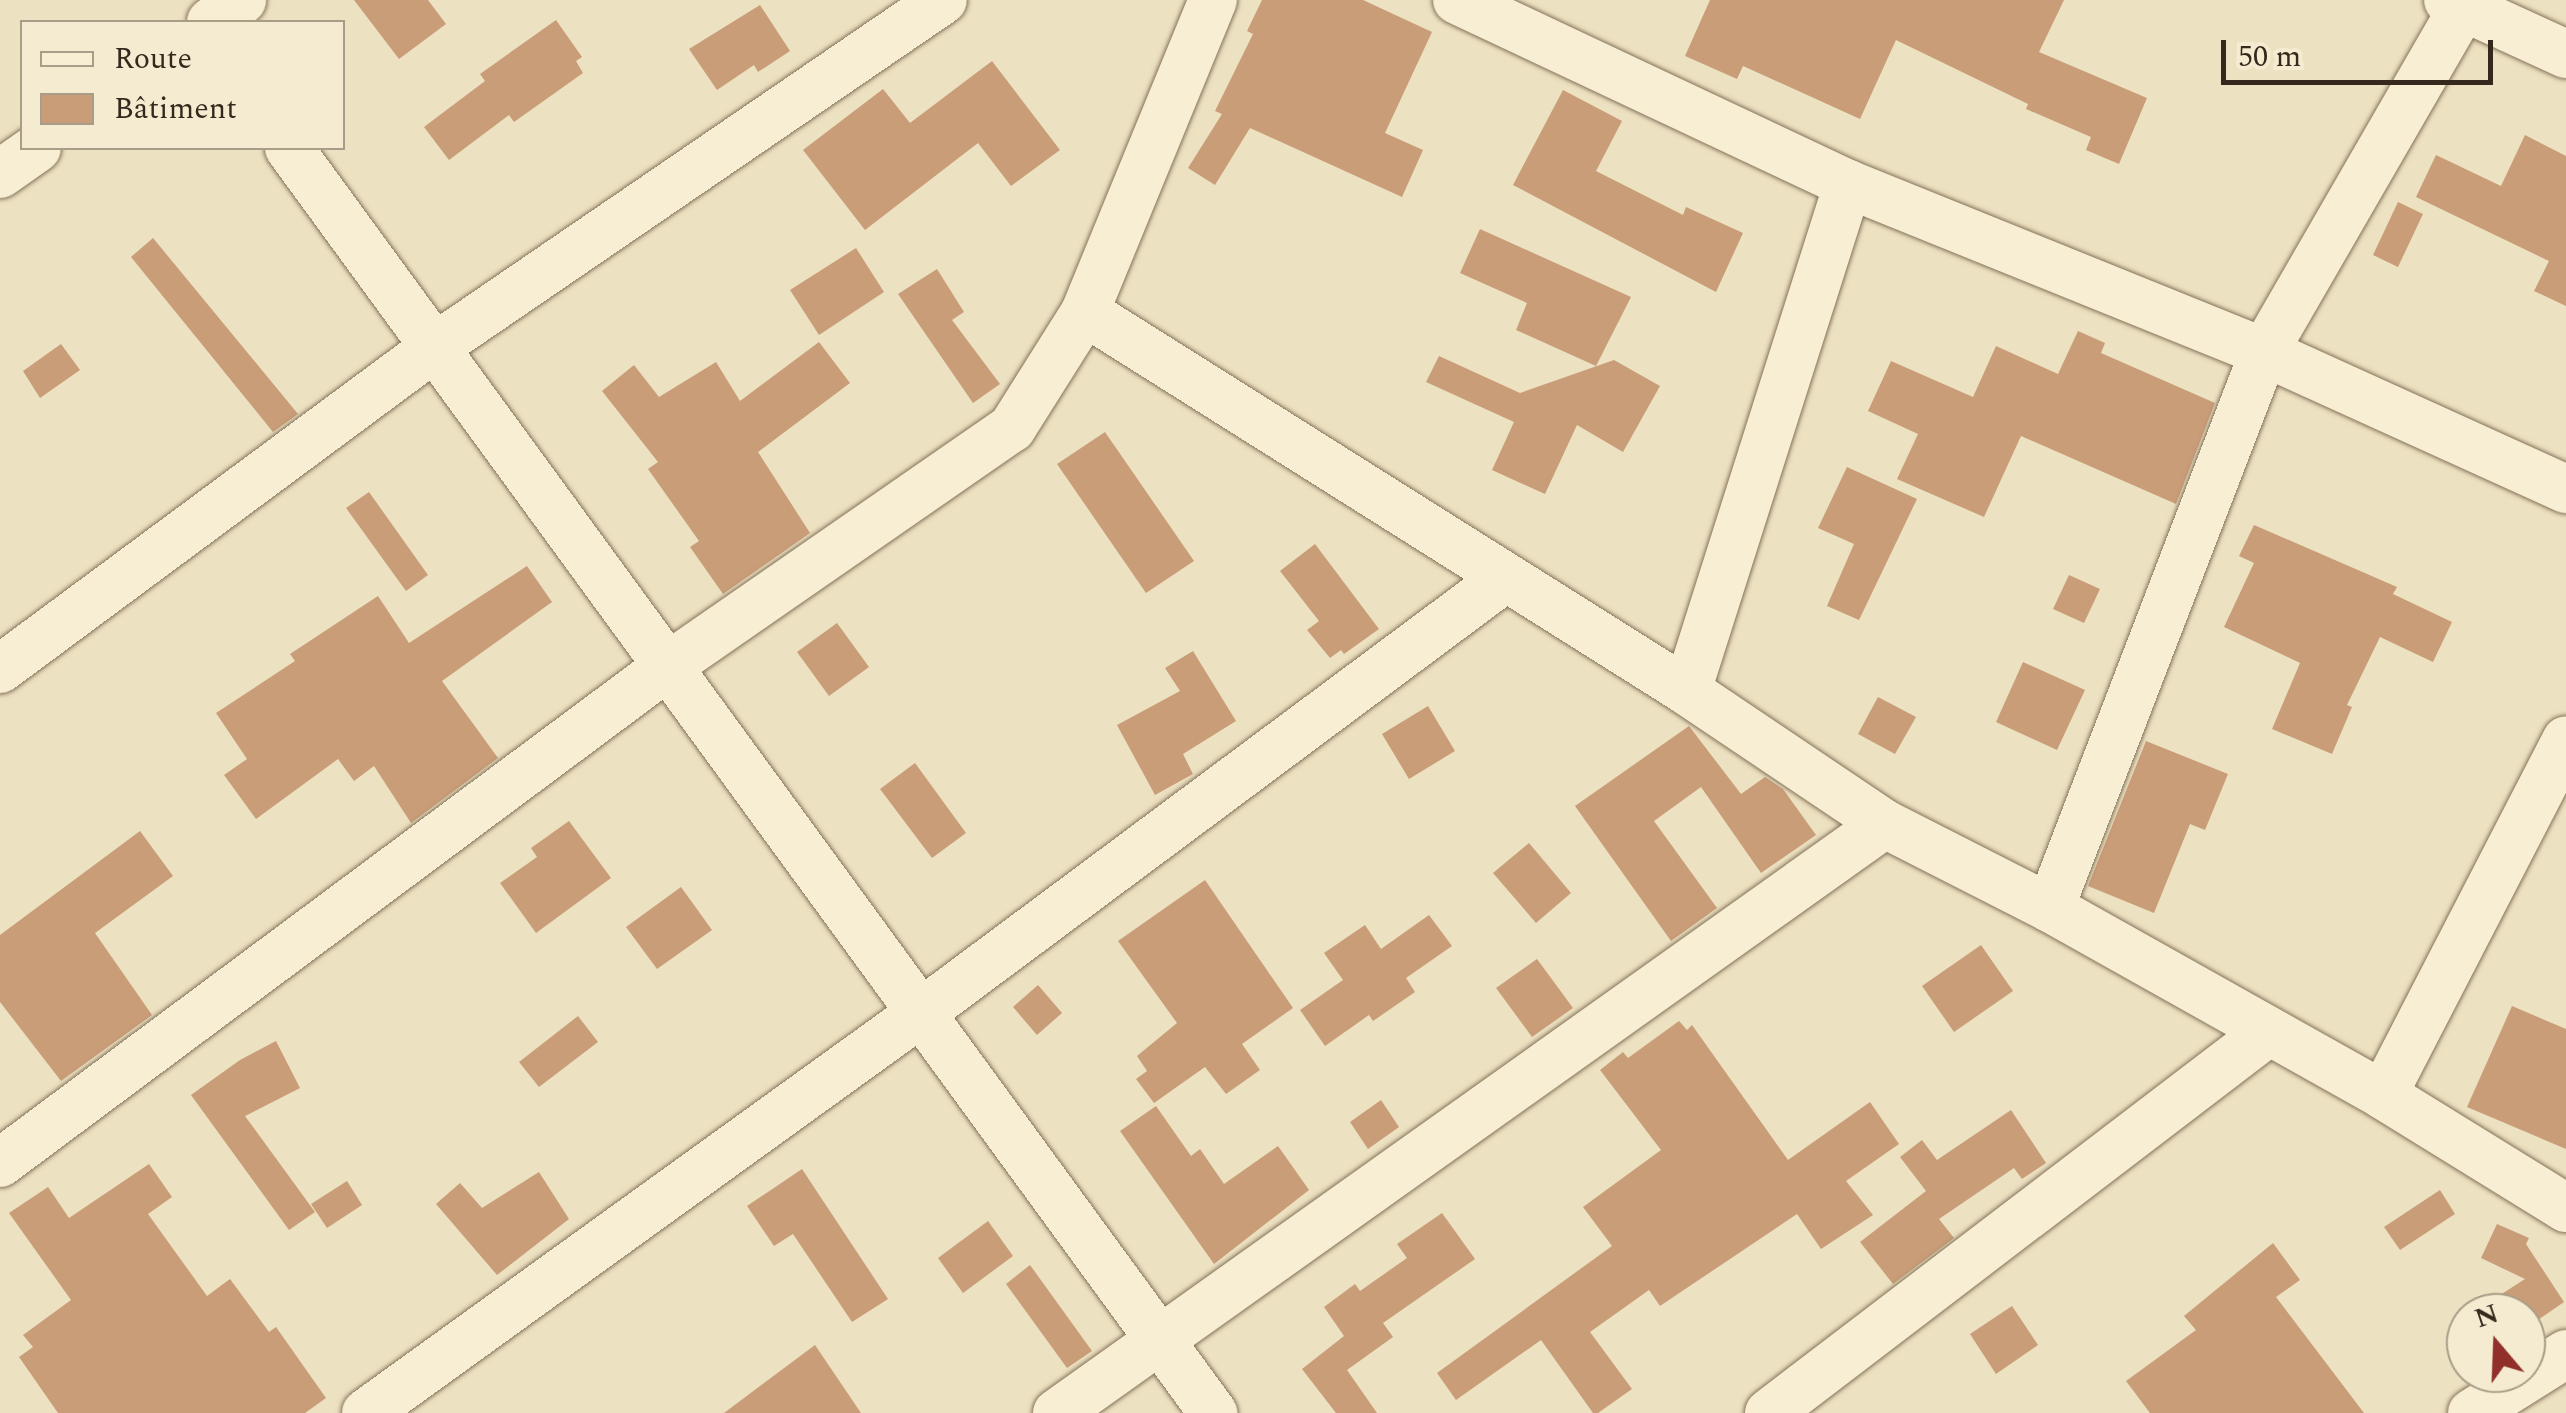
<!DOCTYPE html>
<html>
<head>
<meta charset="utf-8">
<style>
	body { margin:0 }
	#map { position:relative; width:2566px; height:1413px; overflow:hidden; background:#ece1c1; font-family:Spectral,serif }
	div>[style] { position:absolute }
	.building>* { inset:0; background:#c99d78 }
	.roads { filter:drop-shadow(0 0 2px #857259) drop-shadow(0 0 2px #857259) }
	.minor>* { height:48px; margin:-24px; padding:0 24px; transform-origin:24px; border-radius:24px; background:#f7eed3 }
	span { translate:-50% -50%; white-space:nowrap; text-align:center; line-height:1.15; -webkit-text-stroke:9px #f4ebd0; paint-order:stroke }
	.legend { position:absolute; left:20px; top:20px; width:325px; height:130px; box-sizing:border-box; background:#f4ebd0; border:2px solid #a89d88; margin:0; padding:12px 18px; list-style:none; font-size:30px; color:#35291d }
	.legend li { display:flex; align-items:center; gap:20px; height:50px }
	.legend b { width:50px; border:2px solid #a89d88 }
	.north { position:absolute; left:2446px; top:1293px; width:100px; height:100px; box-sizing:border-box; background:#f4ebd0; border:2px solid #a89d88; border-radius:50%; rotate:341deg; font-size:28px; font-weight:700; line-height:40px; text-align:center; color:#35291d }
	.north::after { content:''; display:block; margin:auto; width:35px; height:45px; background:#912f2b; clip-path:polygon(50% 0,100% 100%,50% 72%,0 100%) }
	.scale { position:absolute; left:2221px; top:40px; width:272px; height:45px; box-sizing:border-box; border:5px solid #35291d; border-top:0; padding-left:12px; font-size:30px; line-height:35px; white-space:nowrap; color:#35291d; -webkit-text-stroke:8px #f4ebd0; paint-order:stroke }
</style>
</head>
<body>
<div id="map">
	<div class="building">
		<i style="clip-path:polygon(354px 0,428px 0,446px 24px,399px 59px)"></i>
		<i style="clip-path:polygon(1262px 0,1363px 0,1432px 32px,1385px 133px,1423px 150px,1402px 197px,1250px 128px,1215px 185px,1188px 168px,1222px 114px,1215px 111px,1253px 34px,1247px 31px)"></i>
		<i style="clip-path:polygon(1710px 0,2064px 0,2039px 52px,2147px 98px,2119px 164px,2086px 150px,2091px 137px,2026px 109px,2028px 104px,1896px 40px,1860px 119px,1743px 66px,1737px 79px,1685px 56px)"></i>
		<i style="clip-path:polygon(760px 5px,790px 51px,758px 72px,754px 65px,717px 90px,689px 49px)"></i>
		<i style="clip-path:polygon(556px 20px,582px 57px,576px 61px,583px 73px,514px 122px,509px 115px,449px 160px,424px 127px,485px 81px,480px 74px)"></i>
		<i style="clip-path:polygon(992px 61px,1060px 150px,1011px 186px,978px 143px,865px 230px,803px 150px,883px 89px,910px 123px)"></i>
		<i style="clip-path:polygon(1563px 90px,1622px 121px,1596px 171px,1683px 215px,1686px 207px,1743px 233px,1716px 292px,1513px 185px)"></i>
		<i style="clip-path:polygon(2525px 135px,2566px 156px,2566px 306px,2534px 291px,2549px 261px,2416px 197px,2436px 155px,2501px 186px)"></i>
		<i style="clip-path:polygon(2398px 202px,2423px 214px,2398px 267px,2373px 255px)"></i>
		<i style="clip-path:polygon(1480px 229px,1631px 297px,1596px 366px,1516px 330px,1527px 303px,1460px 273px)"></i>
		<i style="clip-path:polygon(153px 238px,298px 414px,273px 432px,131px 257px)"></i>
		<i style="clip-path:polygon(856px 248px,884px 292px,819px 335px,790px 290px)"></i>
		<i style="clip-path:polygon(937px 269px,964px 312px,952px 320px,1000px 384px,973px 403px,898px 294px)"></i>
		<i style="clip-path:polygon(2078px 331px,2105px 343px,2101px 353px,2215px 403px,2176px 504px,2021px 436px,1984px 517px,1897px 479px,1918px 434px,1868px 411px,1891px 361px,1973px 397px,1996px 346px,2058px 374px)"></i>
		<i style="clip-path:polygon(819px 342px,850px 383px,758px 452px,810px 533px,723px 594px,690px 547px,699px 541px,648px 469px,658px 462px,602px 391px,634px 365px,659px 397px,716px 362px,740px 401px)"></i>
		<i style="clip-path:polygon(61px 344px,80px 370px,40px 398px,23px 371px)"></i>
		<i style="clip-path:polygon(1439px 356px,1520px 393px,1614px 360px,1660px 386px,1623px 452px,1577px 425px,1545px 494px,1492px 470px,1514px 422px,1426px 382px)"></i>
		<i style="clip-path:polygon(1105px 432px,1194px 561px,1146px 593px,1057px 464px)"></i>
		<i style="clip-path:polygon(1847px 467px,1917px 499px,1859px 620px,1827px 606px,1854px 544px,1818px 528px)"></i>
		<i style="clip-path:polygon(369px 492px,428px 575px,406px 591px,346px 508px)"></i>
		<i style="clip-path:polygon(2254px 525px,2397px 587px,2393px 594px,2452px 622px,2433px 662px,2380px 637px,2347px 705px,2352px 707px,2332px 754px,2272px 729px,2300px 663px,2224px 627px,2254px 563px,2239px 556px)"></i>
		<i style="clip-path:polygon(1315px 544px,1379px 629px,1344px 654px,1341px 650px,1330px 658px,1307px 630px,1319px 621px,1280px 571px)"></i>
		<i style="clip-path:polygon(527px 566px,552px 602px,442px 681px,498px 758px,411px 823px,374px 766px,354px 781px,338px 759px,256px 819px,224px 775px,247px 759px,216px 713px,295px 661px,290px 654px,378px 596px,409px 643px)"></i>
		<i style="clip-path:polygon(2069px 575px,2100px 589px,2084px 623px,2053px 609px)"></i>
		<i style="clip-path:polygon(837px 623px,869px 667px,829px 696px,797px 652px)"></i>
		<i style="clip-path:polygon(1193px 651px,1236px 721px,1183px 754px,1193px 774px,1155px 795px,1117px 725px,1180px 691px,1165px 668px)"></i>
		<i style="clip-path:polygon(2023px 662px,2085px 690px,2057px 750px,1996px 722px)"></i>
		<i style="clip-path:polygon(1878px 697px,1916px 717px,1895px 754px,1858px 734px)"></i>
		<i style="clip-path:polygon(1428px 706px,1455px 751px,1409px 779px,1382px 734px)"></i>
		<i style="clip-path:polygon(1689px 726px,1741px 794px,1765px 777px,1783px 789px,1816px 835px,1761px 873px,1701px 787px,1654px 821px,1717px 908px,1671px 941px,1575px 806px)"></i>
		<i style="clip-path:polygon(2146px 741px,2228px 774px,2205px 830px,2190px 824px,2154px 913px,2088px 886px)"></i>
		<i style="clip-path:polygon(915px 763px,966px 833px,932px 858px,880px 789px)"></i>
		<i style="clip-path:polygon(569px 821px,611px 878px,536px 933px,500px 883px,537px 857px,531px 848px)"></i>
		<i style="clip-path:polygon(140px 831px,173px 876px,95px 933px,152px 1015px,61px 1081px,0 1002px,0 935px)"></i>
		<i style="clip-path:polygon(1529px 843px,1571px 893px,1536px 923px,1493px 873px)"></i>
		<i style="clip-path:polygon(1205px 880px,1293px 1008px,1242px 1044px,1260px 1070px,1226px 1094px,1205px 1067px,1154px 1103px,1136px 1079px,1147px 1071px,1137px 1056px,1177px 1023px,1118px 941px)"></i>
		<i style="clip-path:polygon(681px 887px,712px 930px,657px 969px,626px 927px)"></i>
		<i style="clip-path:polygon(1429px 915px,1452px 946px,1406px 978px,1415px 992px,1373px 1021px,1369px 1015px,1325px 1046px,1300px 1010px,1343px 980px,1324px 953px,1365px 925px,1381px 949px)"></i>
		<i style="clip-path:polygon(1981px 945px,2013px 991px,1954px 1032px,1922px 986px)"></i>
		<i style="clip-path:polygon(1537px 959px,1573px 1008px,1532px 1037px,1496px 988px)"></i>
		<i style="clip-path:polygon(1038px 985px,1062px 1013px,1037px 1035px,1013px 1007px)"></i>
		<i style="clip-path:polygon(2512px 1006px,2566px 1029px,2566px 1149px,2467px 1107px)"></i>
		<i style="clip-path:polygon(578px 1016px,598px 1042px,539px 1087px,519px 1062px)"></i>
		<i style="clip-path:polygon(1679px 1021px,1687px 1030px,1692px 1025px,1788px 1160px,1870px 1102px,1899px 1144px,1846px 1181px,1873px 1215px,1821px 1249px,1797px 1214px,1660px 1306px,1649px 1290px,1590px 1332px,1632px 1389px,1598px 1413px,1593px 1413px,1541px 1340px,1456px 1400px,1437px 1373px,1612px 1246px,1583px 1207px,1661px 1150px,1600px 1070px,1623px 1052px,1628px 1058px)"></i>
		<i style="clip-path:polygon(276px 1041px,300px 1088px,245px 1116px,315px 1212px,289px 1230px,191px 1095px,240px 1060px)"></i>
		<i style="clip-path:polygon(1381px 1100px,1399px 1127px,1368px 1149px,1350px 1122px)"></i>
		<i style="clip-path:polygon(1156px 1106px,1191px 1156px,1200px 1149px,1224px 1184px,1278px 1146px,1309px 1190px,1214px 1264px,1120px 1131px)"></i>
		<i style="clip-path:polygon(2011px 1110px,2046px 1163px,2022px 1179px,2014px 1168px,1939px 1219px,1954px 1238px,1893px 1284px,1860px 1242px,1926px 1191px,1900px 1157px,1922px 1140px,1937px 1160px)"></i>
		<i style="clip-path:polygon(149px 1164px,172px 1197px,148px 1214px,207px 1296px,230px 1279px,269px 1332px,276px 1327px,326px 1398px,305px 1413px,58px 1413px,19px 1357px,33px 1347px,23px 1335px,71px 1300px,9px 1213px,48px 1187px,69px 1218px)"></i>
		<i style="clip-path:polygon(802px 1169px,888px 1299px,852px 1322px,793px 1234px,774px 1246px,747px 1206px)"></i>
		<i style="clip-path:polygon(539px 1172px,569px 1219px,497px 1275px,436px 1204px,460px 1183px,482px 1208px)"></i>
		<i style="clip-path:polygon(347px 1181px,362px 1205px,327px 1228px,311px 1204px)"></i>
		<i style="clip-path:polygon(2440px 1190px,2455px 1214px,2400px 1250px,2384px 1227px)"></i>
		<i style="clip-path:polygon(1442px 1213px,1475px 1259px,1383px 1323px,1393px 1337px,1347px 1370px,1377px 1413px,1336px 1413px,1302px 1369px,1344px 1336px,1324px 1307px,1355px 1284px,1360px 1291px,1407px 1258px,1397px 1244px)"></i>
		<i style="clip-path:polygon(988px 1221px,1013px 1256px,963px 1293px,938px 1258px)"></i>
		<i style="clip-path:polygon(2497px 1224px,2529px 1238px,2526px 1244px,2564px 1302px,2532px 1324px,2526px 1313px,2472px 1313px,2525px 1279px,2481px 1258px)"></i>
		<i style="clip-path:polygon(2273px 1243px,2300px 1280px,2276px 1297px,2364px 1413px,2150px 1413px,2126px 1381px,2196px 1330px,2184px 1316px)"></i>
		<i style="clip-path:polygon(1030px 1265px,1092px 1351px,1067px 1368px,1006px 1284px)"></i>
		<i style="clip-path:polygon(2012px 1306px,2038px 1345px,1996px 1374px,1970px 1334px)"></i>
		<i style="clip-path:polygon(815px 1345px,861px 1413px,724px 1413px)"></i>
	</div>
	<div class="roads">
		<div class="minor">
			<i style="left:1457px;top:0;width:432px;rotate:25.2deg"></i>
			<i style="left:1848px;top:184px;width:449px;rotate:22deg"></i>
			<i style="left:2264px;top:352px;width:332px;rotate:24.4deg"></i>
			<i style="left:2448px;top:0;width:130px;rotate:24.6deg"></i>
			<i style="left:211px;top:22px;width:38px;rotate:-35deg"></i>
			<i style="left:289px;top:148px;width:1567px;rotate:53.85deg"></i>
			<i style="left:0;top:174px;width:45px;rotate:-35.1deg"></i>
			<i style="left:1085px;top:312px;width:711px;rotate:32.19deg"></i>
			<i style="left:1687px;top:691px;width:239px;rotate:33.9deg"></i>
			<i style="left:1885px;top:824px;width:185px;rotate:27deg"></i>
			<i style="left:2050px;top:908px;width:382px;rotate:29.3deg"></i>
			<i style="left:2383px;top:1095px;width:215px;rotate:31.7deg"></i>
			<i style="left:0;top:669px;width:541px;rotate:-36.51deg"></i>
			<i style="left:435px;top:347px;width:615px;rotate:-34.34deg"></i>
			<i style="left:1687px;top:691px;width:532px;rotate:-72.38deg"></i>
			<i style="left:2050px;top:908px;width:596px;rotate:-68.95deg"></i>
			<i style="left:2264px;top:352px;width:406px;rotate:-60deg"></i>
			<i style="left:2383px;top:1095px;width:399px;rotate:-62.7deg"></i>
			<i style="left:0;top:1163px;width:833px;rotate:-36.65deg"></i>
			<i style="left:668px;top:666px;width:418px;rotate:-34.7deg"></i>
			<i style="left:1012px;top:428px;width:137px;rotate:-57.8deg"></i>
			<i style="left:1085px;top:312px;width:337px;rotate:-67.7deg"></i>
			<i style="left:366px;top:1413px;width:686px;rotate:-35.8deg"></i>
			<i style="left:922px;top:1012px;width:725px;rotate:-36.65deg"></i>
			<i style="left:1057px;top:1413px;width:1016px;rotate:-35.43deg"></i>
			<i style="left:1769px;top:1413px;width:626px;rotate:-37.35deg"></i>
			<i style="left:2472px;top:1413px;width:111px;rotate:-32.1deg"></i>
		</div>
	</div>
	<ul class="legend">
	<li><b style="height:12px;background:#f7eed3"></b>Route</li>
	<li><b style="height:28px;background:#c99d78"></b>Bâtiment</li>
	</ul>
	<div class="north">N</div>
	<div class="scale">50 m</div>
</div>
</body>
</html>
